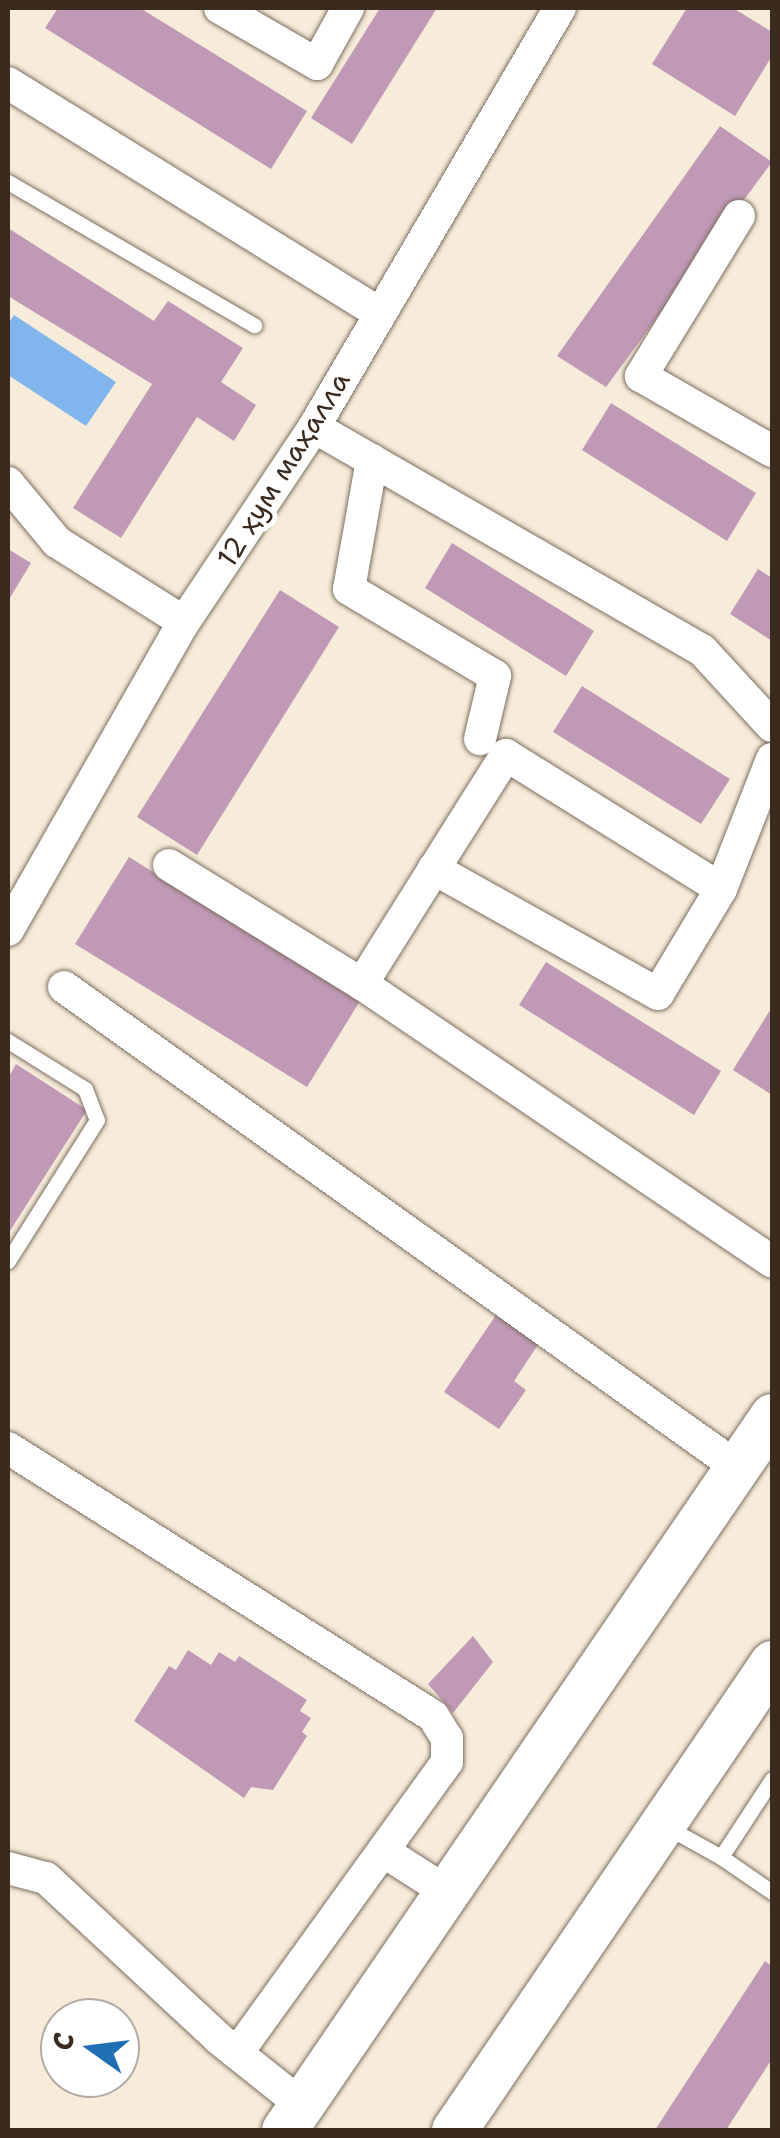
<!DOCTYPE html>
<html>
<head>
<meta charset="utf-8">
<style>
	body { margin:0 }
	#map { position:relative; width:780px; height:2138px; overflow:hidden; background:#f7ecda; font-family:"Shantell Sans",sans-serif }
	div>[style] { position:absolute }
	.water>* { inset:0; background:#81b5ee }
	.building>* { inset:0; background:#c099b7 }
	.roads { filter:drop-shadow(0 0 2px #7d6e60) drop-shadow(0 0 2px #7d6e60) }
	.lane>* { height:15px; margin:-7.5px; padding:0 7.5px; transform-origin:7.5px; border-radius:7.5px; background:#fff }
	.street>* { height:32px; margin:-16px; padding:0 16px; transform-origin:16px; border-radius:16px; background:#fff }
	.secondary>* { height:45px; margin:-22.5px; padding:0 22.5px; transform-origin:22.5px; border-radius:22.5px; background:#fff }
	span { translate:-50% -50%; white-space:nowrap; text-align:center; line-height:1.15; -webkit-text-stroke:10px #fff; paint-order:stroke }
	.street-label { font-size:28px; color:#3b2a1e }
	.frame { position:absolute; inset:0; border:10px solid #3b2a1e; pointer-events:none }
	.north { position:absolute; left:40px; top:1998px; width:100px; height:100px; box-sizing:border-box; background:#fff; border:2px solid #b1aaa5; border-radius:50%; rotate:284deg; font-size:28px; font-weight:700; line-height:40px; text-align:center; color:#3b2a1e }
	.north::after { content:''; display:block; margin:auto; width:35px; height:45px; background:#1f6fb2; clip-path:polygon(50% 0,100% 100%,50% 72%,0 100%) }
</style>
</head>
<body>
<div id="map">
	<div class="water">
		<i style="clip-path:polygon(14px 315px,116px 382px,86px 426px,8px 375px,8px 324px)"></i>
	</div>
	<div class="building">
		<i style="clip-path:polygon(58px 8px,140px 8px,307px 111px,271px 169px,45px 28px)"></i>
		<i style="clip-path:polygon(380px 8px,437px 8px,352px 144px,311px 118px)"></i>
		<i style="clip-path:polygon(687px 8px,733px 8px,772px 32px,772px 56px,735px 116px,652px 64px)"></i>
		<i style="clip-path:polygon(720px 126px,772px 162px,606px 387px,557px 356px)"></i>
		<i style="clip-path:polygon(8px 228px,154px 321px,151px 325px,168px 301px,243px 348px,221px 382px,256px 405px,234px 441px,197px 417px,121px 538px,73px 508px,152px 384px,8px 296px)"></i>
		<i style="clip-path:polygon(611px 403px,756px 493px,727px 541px,582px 450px)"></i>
		<i style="clip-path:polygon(452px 543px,594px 631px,566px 676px,425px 588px)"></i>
		<i style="clip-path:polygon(8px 549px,31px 563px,8px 601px)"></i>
		<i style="clip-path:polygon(758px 569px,772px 578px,772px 641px,730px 614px)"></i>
		<i style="clip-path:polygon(280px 590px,339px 627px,197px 855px,137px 817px)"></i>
		<i style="clip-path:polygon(582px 686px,730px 779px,701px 824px,553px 732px)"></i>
		<i style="clip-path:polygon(129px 857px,360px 1001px,307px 1087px,75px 944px)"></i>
		<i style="clip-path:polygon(546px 962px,721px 1071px,694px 1115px,519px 1005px)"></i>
		<i style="clip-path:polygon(772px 1007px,772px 1095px,733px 1070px)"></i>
		<i style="clip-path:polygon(16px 1064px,87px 1110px,8px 1234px,8px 1078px)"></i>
		<i style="clip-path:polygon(500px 1309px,543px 1337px,514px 1381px,526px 1390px,499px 1429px,444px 1392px)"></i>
		<i style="clip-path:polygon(473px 1636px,493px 1662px,453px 1713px,428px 1684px)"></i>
		<i style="clip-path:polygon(188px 1650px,211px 1665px,219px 1652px,235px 1662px,239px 1656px,307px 1700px,300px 1711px,311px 1718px,302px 1732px,307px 1736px,273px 1790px,251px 1787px,244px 1798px,134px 1721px,169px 1666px,176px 1670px)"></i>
		<i style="clip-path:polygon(765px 1961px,772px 1966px,772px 2059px,726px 2130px,655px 2130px)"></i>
	</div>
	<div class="roads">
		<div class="lane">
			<i style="left:8px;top:182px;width:285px;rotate:30.2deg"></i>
			<i style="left:8px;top:1041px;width:91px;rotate:31.9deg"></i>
			<i style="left:85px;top:1089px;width:33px;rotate:69deg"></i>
			<i style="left:97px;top:1120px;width:167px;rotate:122.3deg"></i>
			<i style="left:772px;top:1779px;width:93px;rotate:123.2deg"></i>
			<i style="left:721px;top:1857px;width:62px;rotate:34.5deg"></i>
			<i style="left:667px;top:1827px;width:62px;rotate:29.1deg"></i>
		</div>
		<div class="street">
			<i style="left:220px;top:8px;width:112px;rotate:30deg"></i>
			<i style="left:317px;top:64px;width:64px;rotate:-61deg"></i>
			<i style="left:8px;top:83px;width:437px;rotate:31.8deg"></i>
			<i style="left:739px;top:216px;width:188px;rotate:121.5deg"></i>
			<i style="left:641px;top:376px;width:151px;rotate:29.8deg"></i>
			<i style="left:314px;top:427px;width:448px;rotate:29.9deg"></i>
			<i style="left:702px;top:650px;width:103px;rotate:47.4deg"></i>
			<i style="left:372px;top:460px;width:131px;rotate:100.1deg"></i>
			<i style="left:349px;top:589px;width:170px;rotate:30.8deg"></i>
			<i style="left:495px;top:676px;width:65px;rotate:103.4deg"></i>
			<i style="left:8px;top:483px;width:77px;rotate:50.3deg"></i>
			<i style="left:57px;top:542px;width:150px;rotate:32.2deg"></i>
			<i style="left:772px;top:759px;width:140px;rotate:111.4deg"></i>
			<i style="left:721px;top:889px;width:122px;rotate:121deg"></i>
			<i style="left:658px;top:994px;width:257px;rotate:-150.8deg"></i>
			<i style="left:434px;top:869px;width:136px;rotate:122.1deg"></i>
			<i style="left:362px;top:984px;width:495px;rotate:34.1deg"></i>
			<i style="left:169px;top:865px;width:227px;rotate:31.7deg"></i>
			<i style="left:434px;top:869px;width:135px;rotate:-57.7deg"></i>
			<i style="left:506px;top:755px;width:253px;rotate:31.9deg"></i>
			<i style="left:8px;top:930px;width:355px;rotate:-60.3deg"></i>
			<i style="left:184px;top:622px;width:234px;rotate:-56.3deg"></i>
			<i style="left:314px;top:427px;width:486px;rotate:-59.6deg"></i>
			<i style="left:64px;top:987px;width:827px;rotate:35.5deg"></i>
			<i style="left:8px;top:1448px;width:502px;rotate:32.24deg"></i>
			<i style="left:433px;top:1716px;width:26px;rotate:58deg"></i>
			<i style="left:447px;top:1738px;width:24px;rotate:90deg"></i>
			<i style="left:447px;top:1762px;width:359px;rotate:125.8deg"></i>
			<i style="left:383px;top:1851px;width:76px;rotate:32.6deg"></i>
			<i style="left:8px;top:1868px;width:39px;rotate:15deg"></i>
			<i style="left:46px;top:1878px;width:236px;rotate:42.9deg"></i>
			<i style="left:219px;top:2039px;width:106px;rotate:38.5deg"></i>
		</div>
		<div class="secondary">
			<i style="left:284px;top:2130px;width:865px;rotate:-55.65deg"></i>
			<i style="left:454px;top:2130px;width:565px;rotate:-55.75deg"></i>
		</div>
	</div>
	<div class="street-label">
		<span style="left:283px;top:469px;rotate:-58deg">12 ҳум маҳалла</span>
	</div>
	<div class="frame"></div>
	<div class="north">С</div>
</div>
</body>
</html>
